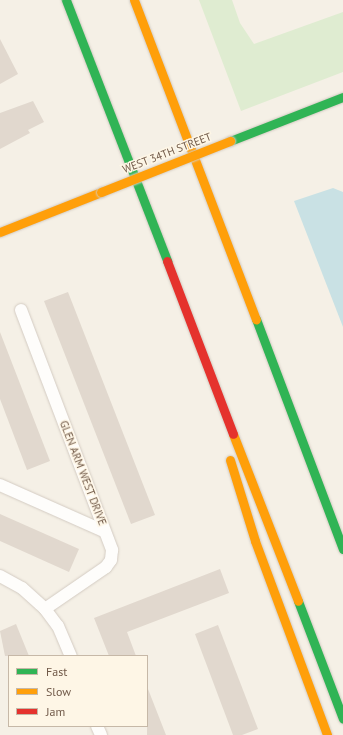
<!DOCTYPE html>
<html>
<head>
<meta charset="utf-8">
<style>
	body { margin:0 }
	#map { position:relative; width:343px; height:735px; overflow:hidden; background:#f5f0e6; font-family:"PT Sans",sans-serif }
	div>[style] { position:absolute }
	.green>* { inset:0; background:#dfecd1 }
	.water>* { inset:0; background:#c9e1e4 }
	.building>* { inset:0; background:#e1d8ce }
	.roads { filter:drop-shadow(0 0 1px #d3cbc2) drop-shadow(0 0 1px #d3cbc2) }
	.street>* { height:12px; margin:-6px; padding:0 6px; transform-origin:6px; border-radius:6px; background:#fefdfb }
	.fast>* { height:9px; margin:-4.5px; padding:0 4.5px; transform-origin:4.5px; border-radius:4.5px; background:#30b455 }
	.slow>* { height:9px; margin:-4.5px; padding:0 4.5px; transform-origin:4.5px; border-radius:4.5px; background:#ff9f0a }
	.jam>* { height:9px; margin:-4.5px; padding:0 4.5px; transform-origin:4.5px; border-radius:4.5px; background:#e5322d }
	.bridges { filter:drop-shadow(0 0 1px #d5cdc3) drop-shadow(0 0 1px #d5cdc3) }
	.slow-bridge>* { height:9px; margin:-4.5px; padding:0 4.5px; transform-origin:4.5px; border-radius:4.5px; background:#ff9f0a }
	span { translate:-50% -50%; white-space:nowrap; text-align:center; line-height:1.15; -webkit-text-stroke:3px #fef6e6; paint-order:stroke }
	.street-label { font-size:11px; color:#715a49 }
	.legend { position:absolute; left:8px; top:655px; width:140px; height:72px; box-sizing:border-box; background:#fef6e6; border:1px solid #c6b8a7; margin:0; padding:5px 7px; list-style:none; font-size:12px; color:#715a49 }
	.legend li { display:flex; align-items:center; gap:8px; height:20px }
	.legend b { width:20px; border:1px solid #c6b8a7 }
</style>
</head>
<body>
<div id="map">
	<div class="green">
		<i style="clip-path:polygon(199px 0,232px 0,240px 23px,254px 44px,343px 12px,343px 72px,241px 111px)"></i>
	</div>
	<div class="water">
		<i style="clip-path:polygon(333px 188px,343px 192px,343px 327px,294px 201px)"></i>
	</div>
	<div class="building">
		<i style="clip-path:polygon(0 39px,18px 74px,0 84px)"></i>
		<i style="clip-path:polygon(33px 101px,44px 122px,28px 130px,30px 133px,0 149px,0 113px)"></i>
		<i style="clip-path:polygon(68px 292px,155px 515px,131px 524px,44px 301px)"></i>
		<i style="clip-path:polygon(0 332px,50px 461px,27px 470px,0 399px)"></i>
		<i style="clip-path:polygon(0 514px,79px 549px,69px 572px,0 541px)"></i>
		<i style="clip-path:polygon(220px 569px,229px 593px,127px 632px,136px 656px,109px 656px,94px 618px)"></i>
		<i style="clip-path:polygon(16px 624px,29px 656px,5px 656px,0 631px)"></i>
		<i style="clip-path:polygon(218px 625px,258px 729px,242px 735px,233px 735px,195px 634px)"></i>
		<i style="clip-path:polygon(147px 689px,148px 689px,166px 735px,147px 735px)"></i>
	</div>
	<div class="roads">
		<div class="street">
			<i style="left:21px;top:310px;width:257px;rotate:69.2deg"></i>
			<i style="left:112px;top:550px;width:10px;rotate:96deg"></i>
			<i style="left:111px;top:560px;width:9px;rotate:126deg"></i>
			<i style="left:106px;top:567px;width:74px;rotate:145.5deg"></i>
			<i style="left:0;top:485px;width:114px;rotate:23.9deg"></i>
			<i style="left:0;top:576px;width:25px;rotate:29deg"></i>
			<i style="left:22px;top:588px;width:31px;rotate:42deg"></i>
			<i style="left:45px;top:609px;width:21px;rotate:53deg"></i>
			<i style="left:58px;top:626px;width:33px;rotate:67deg"></i>
			<i style="left:97px;top:726px;width:10px;rotate:66deg"></i>
		</div>
		<div class="fast">
			<i style="left:66px;top:0;width:280px;rotate:68.8deg"></i>
			<i style="left:230px;top:141px;width:121px;rotate:-21.3deg"></i>
			<i style="left:256px;top:319px;width:246px;rotate:69.3deg"></i>
			<i style="left:298px;top:601px;width:126px;rotate:69.1deg"></i>
		</div>
		<div class="slow">
			<i style="left:134px;top:0;width:342px;rotate:69.1deg"></i>
			<i style="left:0;top:232px;width:109px;rotate:-21.6deg"></i>
			<i style="left:233px;top:434px;width:179px;rotate:68.7deg"></i>
			<i style="left:230px;top:460px;width:85px;rotate:72.8deg"></i>
			<i style="left:255px;top:541px;width:207px;rotate:69.6deg"></i>
		</div>
		<div class="jam">
			<i style="left:167px;top:261px;width:185px;rotate:69.1deg"></i>
		</div>
	</div>
	<div class="bridges">
		<div class="slow-bridge">
			<i style="left:101px;top:192px;width:139px;rotate:-21.6deg"></i>
		</div>
	</div>
	<div class="street-label">
		<span style="left:167px;top:153px;rotate:-21deg">WEST 34TH STREET</span>
		<span style="left:83px;top:473px;rotate:69deg">GLEN ARM WEST DRIVE</span>
	</div>
	<ul class="legend">
	<li><b style="height:5px;background:#30b455"></b>Fast</li>
	<li><b style="height:5px;background:#ff9f0a"></b>Slow</li>
	<li><b style="height:5px;background:#e5322d"></b>Jam</li>
	</ul>
</div>
</body>
</html>
